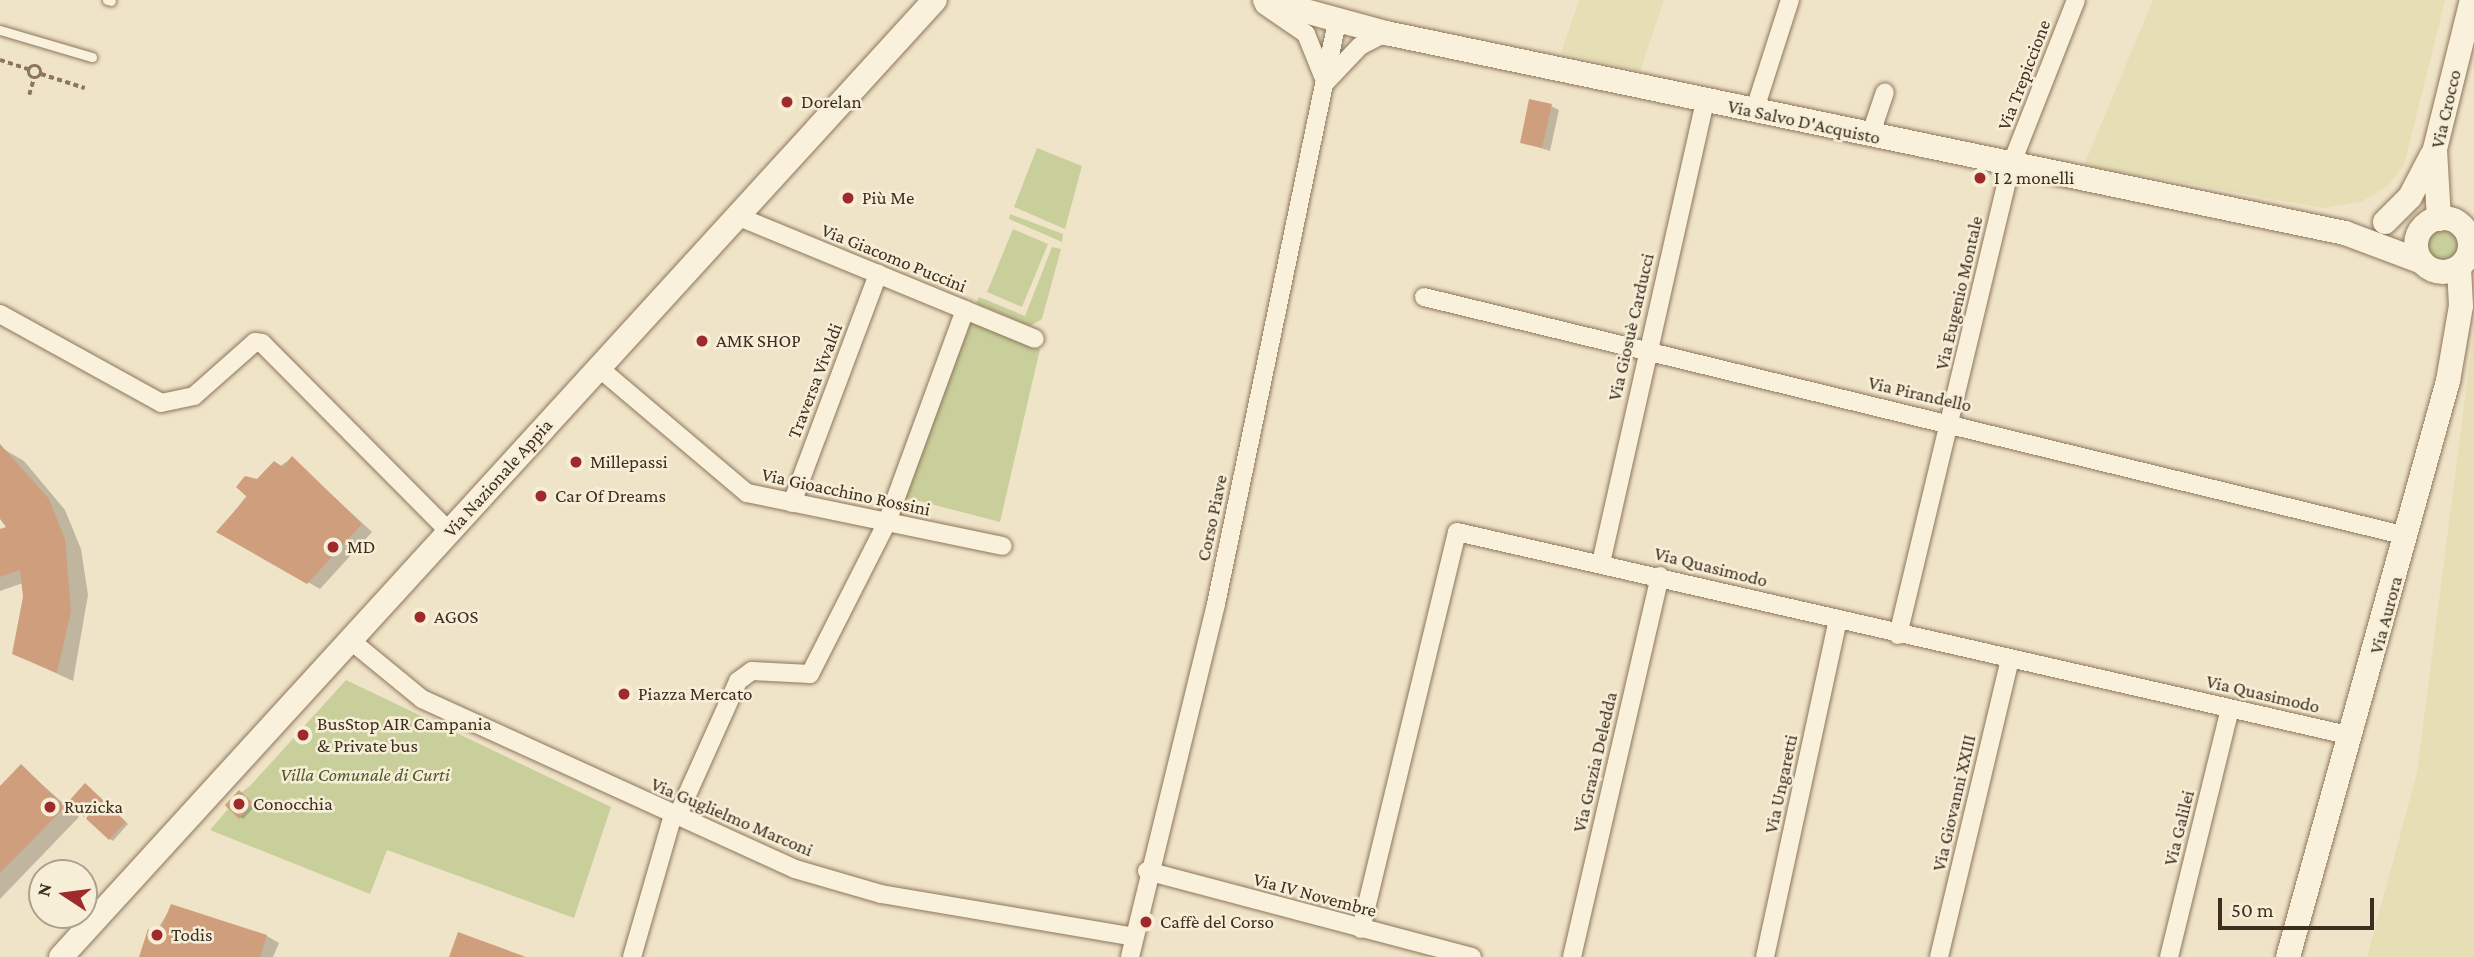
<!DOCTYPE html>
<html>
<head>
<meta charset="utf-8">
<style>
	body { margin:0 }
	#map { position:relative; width:2474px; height:957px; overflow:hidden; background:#f0e4c8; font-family:"Crimson Pro",serif }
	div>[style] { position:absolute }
	.farmland>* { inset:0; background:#e6deb5 }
	.green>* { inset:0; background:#c9cf9b }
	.round { border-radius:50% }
	.shadow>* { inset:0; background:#0003 }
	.building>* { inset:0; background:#cf9f7d }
	.path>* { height:3.5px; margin-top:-1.75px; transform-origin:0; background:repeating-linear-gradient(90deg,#8d765c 0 5px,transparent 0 8.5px) }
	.path>.ring { margin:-1.75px; padding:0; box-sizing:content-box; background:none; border:3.5px solid #8d765c; border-radius:50% }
	.roads { filter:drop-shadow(0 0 2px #8d765c) drop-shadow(0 0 2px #8d765c) }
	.lane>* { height:9px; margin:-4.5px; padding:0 4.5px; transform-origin:4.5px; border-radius:4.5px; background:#faf1dc }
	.street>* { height:18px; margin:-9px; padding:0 9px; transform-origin:9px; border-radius:9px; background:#faf1dc }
	.secondary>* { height:24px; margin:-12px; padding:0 12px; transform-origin:12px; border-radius:12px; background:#faf1dc }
	.secondary>.ring { margin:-12px; padding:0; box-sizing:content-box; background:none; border:24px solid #faf1dc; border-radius:50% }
	.dots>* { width:19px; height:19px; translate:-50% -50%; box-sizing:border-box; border:4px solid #f7eed8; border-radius:50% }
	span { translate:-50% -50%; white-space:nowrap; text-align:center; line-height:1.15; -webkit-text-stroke:5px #f7eed8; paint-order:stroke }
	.street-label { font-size:19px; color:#3d2e20 }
	.poi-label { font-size:19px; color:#3d2e20 }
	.left { translate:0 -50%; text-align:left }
	.park-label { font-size:19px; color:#4d5a26; font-style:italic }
	.north { position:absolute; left:28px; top:859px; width:70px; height:70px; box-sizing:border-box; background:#f7eed8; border:2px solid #ada18e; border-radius:50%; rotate:283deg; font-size:19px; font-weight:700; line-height:28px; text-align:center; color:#3d2e20 }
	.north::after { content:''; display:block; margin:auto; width:24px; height:32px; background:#9e2a2b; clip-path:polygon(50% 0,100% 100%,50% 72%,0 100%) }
	.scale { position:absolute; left:2218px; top:898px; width:156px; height:32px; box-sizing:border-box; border:4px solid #3d2e20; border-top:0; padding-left:9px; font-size:21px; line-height:24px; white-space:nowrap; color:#3d2e20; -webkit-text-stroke:5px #f7eed8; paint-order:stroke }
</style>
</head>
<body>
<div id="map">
	<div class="farmland">
		<i style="clip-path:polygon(1579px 0,1664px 0,1640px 71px,1561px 53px)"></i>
		<i style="clip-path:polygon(2153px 0,2445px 0,2404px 165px,2389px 185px,2363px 201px,2323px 208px,2084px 165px)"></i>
		<i style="clip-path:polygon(2474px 328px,2474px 957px,2367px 957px,2417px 773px)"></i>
	</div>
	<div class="green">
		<i style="clip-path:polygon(1037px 148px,1082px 166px,1065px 229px,1014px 207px)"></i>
		<i style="clip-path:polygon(1010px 214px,1063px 234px,1062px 242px,1009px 219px)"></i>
		<i class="round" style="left:2422px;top:225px;width:42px;height:42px"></i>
		<i style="clip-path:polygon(1013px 229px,1048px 244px,1022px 307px,987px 292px)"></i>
		<i style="clip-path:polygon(1052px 247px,1061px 249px,1042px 319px,1030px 326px,976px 303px,979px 297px,1025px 316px)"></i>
		<i style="clip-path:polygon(971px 322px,1040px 349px,1000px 522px,904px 497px)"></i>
		<i style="clip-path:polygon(346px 680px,611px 807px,574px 918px,387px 850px,370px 894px,210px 830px,228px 809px,225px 805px,250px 786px)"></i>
	</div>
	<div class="shadow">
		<i style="clip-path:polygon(1551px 106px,1559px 110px,1550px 151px,1522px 142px)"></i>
		<i style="clip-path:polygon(0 447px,24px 461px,65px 510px,81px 549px,88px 595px,73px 681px,14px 654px,25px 597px,23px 583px,0 591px,0 531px,8px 528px,0 517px)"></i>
		<i style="clip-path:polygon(292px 458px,372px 532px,320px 589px,219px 531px,258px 481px)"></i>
		<i style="clip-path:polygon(22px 767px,79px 817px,0 899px,0 789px)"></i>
		<i style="clip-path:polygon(89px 787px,128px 824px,113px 841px,110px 839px)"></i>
		<i style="clip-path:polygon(242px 794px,255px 806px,243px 819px,240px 817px)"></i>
		<i style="clip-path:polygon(172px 906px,267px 936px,279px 943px,273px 957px,140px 957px)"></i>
	</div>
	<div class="building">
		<i style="clip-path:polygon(1529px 99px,1552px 104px,1542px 148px,1520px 143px)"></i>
		<i style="clip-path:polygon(0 444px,49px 499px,65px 539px,71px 611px,57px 673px,12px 654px,23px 597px,20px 570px,0 577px,0 529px,6px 527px,0 519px)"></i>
		<i style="clip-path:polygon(292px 456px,362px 524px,307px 584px,216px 532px,247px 497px,236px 487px,245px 476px,257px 479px,274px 461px,283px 467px)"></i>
		<i style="clip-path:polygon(21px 764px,65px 807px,0 873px,0 786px)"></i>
		<i style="clip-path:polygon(85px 783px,126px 822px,109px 840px,68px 802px)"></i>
		<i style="clip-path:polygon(239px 790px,253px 803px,239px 819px,225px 805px)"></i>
		<i style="clip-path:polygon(171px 904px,267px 935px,260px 957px,139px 957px,148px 929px,159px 933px)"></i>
		<i style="clip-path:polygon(458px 932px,526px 957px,449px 957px)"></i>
	</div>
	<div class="path">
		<i style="left:0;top:60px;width:32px;rotate:18deg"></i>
		<i class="ring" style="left:29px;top:66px;width:8.5px;height:8.5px"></i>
		<i style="left:41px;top:74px;width:46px;rotate:17.7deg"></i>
		<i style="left:29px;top:95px;width:18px;rotate:-74deg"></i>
	</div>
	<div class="roads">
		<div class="lane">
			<i style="left:107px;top:0;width:4px;rotate:14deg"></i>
			<i style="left:0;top:30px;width:96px;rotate:16.4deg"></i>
		</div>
		<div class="street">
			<i style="left:1264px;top:5px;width:51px;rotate:34.6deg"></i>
			<i style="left:1306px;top:34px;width:45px;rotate:68deg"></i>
			<i style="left:1324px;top:84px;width:52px;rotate:-46.5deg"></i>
			<i style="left:1360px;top:46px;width:29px;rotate:-27deg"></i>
			<i style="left:1754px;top:112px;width:118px;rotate:-72.2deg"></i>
			<i style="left:1870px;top:136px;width:46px;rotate:-71.2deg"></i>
			<i style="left:737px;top:216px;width:322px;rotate:22.4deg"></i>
			<i style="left:1424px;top:297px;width:1012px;rotate:13.67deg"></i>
			<i style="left:0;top:314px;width:184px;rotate:28.9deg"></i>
			<i style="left:161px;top:403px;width:34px;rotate:-12deg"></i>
			<i style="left:194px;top:396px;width:81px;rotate:-41.5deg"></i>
			<i style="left:255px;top:342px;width:7px;rotate:8deg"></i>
			<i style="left:262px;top:343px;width:267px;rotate:45.2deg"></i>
			<i style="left:599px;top:368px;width:194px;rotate:40.2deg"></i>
			<i style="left:747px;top:493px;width:261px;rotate:11.7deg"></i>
			<i style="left:792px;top:503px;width:245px;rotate:-69.4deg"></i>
			<i style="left:1601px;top:563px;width:473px;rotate:-77.3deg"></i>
			<i style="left:1898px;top:635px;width:483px;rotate:-76.5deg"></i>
			<i style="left:2011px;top:165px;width:177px;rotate:-68.5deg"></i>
			<i style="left:350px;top:640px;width:93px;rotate:39.3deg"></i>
			<i style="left:422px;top:699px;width:410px;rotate:24.5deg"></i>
			<i style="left:795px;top:869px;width:90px;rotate:16.2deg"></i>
			<i style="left:881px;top:894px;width:257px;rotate:9.6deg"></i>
			<i style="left:677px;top:817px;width:149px;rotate:-65.8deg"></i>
			<i style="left:738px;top:681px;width:17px;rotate:-36deg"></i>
			<i style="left:752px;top:671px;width:58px;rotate:3deg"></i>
			<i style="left:810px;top:674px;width:170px;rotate:-63.1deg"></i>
			<i style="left:887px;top:522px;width:226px;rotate:-69.8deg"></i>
			<i style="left:1147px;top:871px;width:336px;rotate:14.8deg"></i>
			<i style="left:1361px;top:929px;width:408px;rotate:-76.4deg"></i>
			<i style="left:1457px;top:532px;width:918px;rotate:12.84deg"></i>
			<i style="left:632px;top:957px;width:148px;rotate:-73.9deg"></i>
			<i style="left:1130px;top:957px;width:363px;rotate:-76.3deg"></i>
			<i style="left:1216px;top:604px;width:594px;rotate:-78.26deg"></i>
			<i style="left:1572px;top:957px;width:391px;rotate:-77deg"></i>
			<i style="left:1765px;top:957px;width:345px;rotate:-77.8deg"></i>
			<i style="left:1939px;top:957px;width:306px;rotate:-76.6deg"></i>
			<i style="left:2169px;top:957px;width:255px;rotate:-76.2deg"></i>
		</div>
		<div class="secondary">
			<i style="left:1265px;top:0;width:125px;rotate:15.3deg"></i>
			<i style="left:1386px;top:33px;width:980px;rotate:11.78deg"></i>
			<i style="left:2345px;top:233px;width:82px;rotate:20.6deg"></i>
			<i class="ring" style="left:2416px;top:218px;width:30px;height:30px"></i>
			<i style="left:2439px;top:219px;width:70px;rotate:-93.3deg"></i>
			<i style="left:2435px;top:149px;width:154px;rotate:-76.1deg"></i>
			<i style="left:2385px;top:222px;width:35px;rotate:-45deg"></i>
			<i style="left:2410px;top:197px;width:47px;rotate:-62.4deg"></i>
			<i style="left:61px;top:957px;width:1296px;rotate:-47.6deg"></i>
			<i style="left:2288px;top:957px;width:598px;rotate:-74.48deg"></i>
			<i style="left:2448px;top:381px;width:76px;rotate:-80.2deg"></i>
			<i style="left:2461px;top:306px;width:38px;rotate:-93deg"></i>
		</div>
	</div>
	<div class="dots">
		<i style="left:787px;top:102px;background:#9e2a2b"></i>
		<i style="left:1980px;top:178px;background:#9e2a2b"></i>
		<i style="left:848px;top:198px;background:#9e2a2b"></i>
		<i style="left:702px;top:341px;background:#9e2a2b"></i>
		<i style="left:576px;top:462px;background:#9e2a2b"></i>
		<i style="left:541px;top:496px;background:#9e2a2b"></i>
		<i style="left:333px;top:547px;background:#9e2a2b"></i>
		<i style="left:420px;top:617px;background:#9e2a2b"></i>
		<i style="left:624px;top:694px;background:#9e2a2b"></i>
		<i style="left:303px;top:735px;background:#9e2a2b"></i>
		<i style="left:239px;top:804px;background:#9e2a2b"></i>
		<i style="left:50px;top:807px;background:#9e2a2b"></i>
		<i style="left:1146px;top:922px;background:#9e2a2b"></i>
		<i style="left:157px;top:935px;background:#9e2a2b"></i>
	</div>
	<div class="street-label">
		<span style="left:2024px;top:75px;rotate:-69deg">Via Trepiccione</span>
		<span style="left:2446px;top:109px;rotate:-77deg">Via Crocco</span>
		<span style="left:1804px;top:122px;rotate:12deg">Via Salvo D'Acquisto</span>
		<span style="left:894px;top:258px;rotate:22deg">Via Giacomo Puccini</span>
		<span style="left:1959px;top:293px;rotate:-77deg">Via Eugenio Montale</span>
		<span style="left:1631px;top:327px;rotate:-77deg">Via Giosuè Carducci</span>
		<span style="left:815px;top:381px;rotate:-69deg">Traversa Vivaldi</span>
		<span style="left:1920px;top:394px;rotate:13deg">Via Pirandello</span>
		<span style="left:498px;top:478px;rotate:-48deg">Via Nazionale Appia</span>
		<span style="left:846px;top:492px;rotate:12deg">Via Gioacchino Rossini</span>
		<span style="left:1212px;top:518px;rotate:-78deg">Corso Piave</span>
		<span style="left:1711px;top:567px;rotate:14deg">Via Quasimodo</span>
		<span style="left:2386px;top:615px;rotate:-75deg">Via Aurora</span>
		<span style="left:2263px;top:694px;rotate:13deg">Via Quasimodo</span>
		<span style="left:1595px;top:762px;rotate:-77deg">Via Grazia Deledda</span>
		<span style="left:1781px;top:784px;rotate:-78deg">Via Ungaretti</span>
		<span style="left:1954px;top:803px;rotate:-77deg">Via Giovanni XXIII</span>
		<span style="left:732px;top:817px;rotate:23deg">Via Guglielmo Marconi</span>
		<span style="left:2179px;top:828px;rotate:-76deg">Via Galilei</span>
		<span style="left:1315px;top:895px;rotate:15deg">Via IV Novembre</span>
	</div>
	<div class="poi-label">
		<span class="left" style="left:801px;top:102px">Dorelan</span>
		<span class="left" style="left:1994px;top:178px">I 2 monelli</span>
		<span class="left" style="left:862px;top:198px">Più Me</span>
		<span class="left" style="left:716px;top:341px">AMK SHOP</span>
		<span class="left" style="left:590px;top:462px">Millepassi</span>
		<span class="left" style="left:555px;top:496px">Car Of Dreams</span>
		<span class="left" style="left:347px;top:547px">MD</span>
		<span class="left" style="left:434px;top:617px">AGOS</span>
		<span class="left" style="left:638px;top:694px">Piazza Mercato</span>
		<span class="left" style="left:317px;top:735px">BusStop AIR Campania<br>&amp; Private bus</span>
		<span class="left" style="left:253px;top:804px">Conocchia</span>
		<span class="left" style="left:64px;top:807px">Ruzicka</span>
		<span class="left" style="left:1160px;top:922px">Caffè del Corso</span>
		<span class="left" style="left:171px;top:935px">Todis</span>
	</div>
	<div class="park-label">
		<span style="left:365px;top:775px">Villa Comunale di Curti</span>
	</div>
	<div class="north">N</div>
	<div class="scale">50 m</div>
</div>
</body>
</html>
